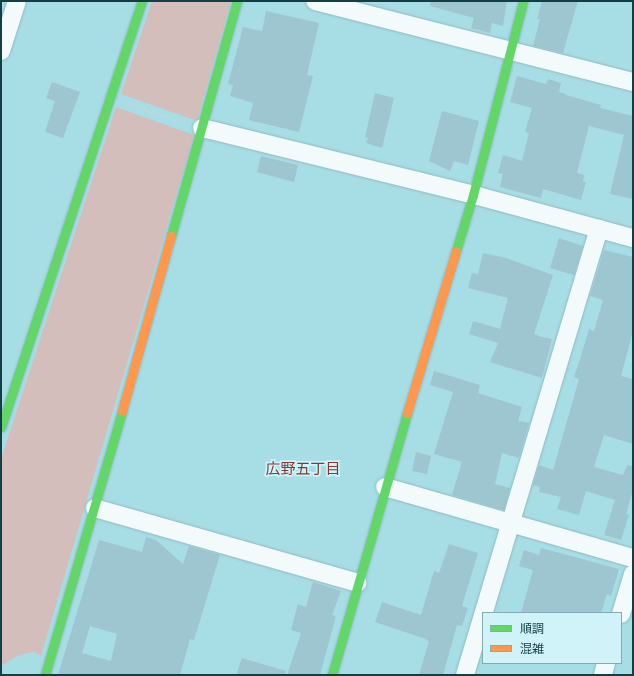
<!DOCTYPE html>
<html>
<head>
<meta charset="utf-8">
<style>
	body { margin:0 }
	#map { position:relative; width:634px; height:676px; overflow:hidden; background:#a7dde5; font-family:Poppins,"Noto Sans JP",sans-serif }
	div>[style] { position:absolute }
	.green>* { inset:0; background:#d4bebc }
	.building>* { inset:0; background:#9ec6d1 }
	.path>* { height:2.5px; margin-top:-1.25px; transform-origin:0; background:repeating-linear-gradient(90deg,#c5d6d8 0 2px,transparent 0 4px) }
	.roads { filter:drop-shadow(0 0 1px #8eb9c0) drop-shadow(0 0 1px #8eb9c0) }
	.street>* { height:18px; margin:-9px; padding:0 9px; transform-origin:9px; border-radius:9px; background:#f2fafb }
	.fast>* { height:9px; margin:-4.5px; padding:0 4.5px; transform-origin:4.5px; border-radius:4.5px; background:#63d668 }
	.slow>* { height:9px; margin:-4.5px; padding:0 4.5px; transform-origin:4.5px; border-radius:4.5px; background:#ff974d }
	span { translate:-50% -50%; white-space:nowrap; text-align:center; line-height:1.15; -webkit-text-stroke:3.5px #cff3f8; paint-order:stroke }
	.neighbourhood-label { font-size:15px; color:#803933 }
	.frame { position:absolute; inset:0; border:2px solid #123e44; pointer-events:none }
	.legend { position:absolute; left:482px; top:612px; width:140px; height:52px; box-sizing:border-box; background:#cff3f8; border:1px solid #83abb0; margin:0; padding:5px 7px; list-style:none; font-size:12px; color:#123e44 }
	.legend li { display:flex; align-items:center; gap:8px; height:20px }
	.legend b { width:20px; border:1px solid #83abb0 }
</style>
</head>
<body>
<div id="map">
	<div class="green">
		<i style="clip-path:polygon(152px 1px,231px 1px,197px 121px,121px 94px)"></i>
		<i style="clip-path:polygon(116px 107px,194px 135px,41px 656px,34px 652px,19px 655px,1px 666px,1px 459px)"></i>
	</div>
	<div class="building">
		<i style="clip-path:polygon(431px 1px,507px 1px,503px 26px,492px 23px,490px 33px,471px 28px,474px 18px,430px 6px)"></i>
		<i style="clip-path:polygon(542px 1px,578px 1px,563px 53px,533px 46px,540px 19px,537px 19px)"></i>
		<i style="clip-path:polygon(266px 11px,319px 23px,307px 75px,313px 76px,299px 132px,249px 120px,253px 103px,230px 96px,233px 85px,228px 84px,243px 27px,262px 31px)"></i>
		<i style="clip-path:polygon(517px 76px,546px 84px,548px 79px,561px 83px,559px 92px,566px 94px,566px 95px,601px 105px,600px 108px,633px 116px,633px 199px,610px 194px,624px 135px,589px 126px,577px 173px,584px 175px,583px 182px,586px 182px,581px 200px,543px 189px,541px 198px,500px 187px,503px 174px,498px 173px,503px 155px,522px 161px,529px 133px,525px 132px,532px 108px,510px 102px)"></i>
		<i style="clip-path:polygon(52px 82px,80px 92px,63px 138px,45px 132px,55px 101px,46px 98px)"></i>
		<i style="clip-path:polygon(375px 93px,394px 98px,382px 148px,366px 143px,368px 138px,365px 137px)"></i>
		<i style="clip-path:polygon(442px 111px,479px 121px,468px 165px,454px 161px,450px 171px,429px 161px)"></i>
		<i style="clip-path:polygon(261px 156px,298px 165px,294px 182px,257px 172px)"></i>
		<i style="clip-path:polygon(559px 238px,583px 246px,574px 275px,550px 268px)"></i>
		<i style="clip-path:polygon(604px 250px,633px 257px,633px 331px,621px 376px,633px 379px,633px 444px,604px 435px,594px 467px,623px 475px,627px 465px,633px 466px,633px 490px,626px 514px,629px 515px,621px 540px,604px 535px,615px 500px,586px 491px,579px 515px,557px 509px,561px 497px,539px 492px,540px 487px,533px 485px,539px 465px,553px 470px,579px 379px,574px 377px,581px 356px,589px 329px,594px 331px,603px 300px,590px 296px)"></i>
		<i style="clip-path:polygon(483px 253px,506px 258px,553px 275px,534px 334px,538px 335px,538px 336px,552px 339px,542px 378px,490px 362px,498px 343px,469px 334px,473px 321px,500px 329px,508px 298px,468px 288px,472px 273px,478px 274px)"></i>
		<i style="clip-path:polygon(434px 371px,480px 385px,478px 393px,522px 407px,518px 421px,529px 423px,519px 458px,502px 453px,495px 484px,510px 488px,504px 510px,452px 495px,462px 462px,434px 454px,453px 392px,430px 385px)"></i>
		<i style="clip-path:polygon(416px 452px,431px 456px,427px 474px,412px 471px)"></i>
		<i style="clip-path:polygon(evenodd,146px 537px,156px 540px,183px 564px,189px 546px,220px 555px,194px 640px,190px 639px,180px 675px,58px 675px,99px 540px,142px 552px,146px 537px,90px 626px,117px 634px,111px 661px,82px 653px,90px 626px)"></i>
		<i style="clip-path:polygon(449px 544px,478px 553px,462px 606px,468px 608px,462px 626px,457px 625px,443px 675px,419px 675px,429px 641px,426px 640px,426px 639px,375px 622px,382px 602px,421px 615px,434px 571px,439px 573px)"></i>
		<i style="clip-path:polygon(541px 548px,619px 569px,611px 596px,607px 594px,601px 613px,521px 613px,533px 570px,519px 566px,524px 550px,539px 555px)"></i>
		<i style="clip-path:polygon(313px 582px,341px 591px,332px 615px,336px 616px,320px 675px,287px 675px,301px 633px,291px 630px,298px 604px,306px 607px)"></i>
		<i style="clip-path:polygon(242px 658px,286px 671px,285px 675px,236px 675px)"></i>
	</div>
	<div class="path">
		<i style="left:129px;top:103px;width:57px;rotate:19.4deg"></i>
	</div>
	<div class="roads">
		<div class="street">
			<i style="left:315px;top:1px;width:328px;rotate:14.3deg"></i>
			<i style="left:1px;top:51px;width:52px;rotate:-72.3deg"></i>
			<i style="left:202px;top:128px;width:284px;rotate:13.8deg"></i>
			<i style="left:478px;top:196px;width:161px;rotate:15.2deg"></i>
			<i style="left:385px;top:487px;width:258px;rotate:16deg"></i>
			<i style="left:95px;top:508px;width:273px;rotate:15.9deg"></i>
			<i style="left:621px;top:614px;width:42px;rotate:-73.3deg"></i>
			<i style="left:465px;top:675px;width:466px;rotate:-73.3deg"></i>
			<i style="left:603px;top:675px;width:12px;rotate:-76deg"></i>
		</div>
		<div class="fast">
			<i style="left:171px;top:236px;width:244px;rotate:-74.3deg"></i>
			<i style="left:456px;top:251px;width:59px;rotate:-73.1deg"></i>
			<i style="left:473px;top:195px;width:200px;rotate:-75.5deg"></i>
			<i style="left:1px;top:427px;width:449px;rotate:-71.7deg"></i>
			<i style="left:45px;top:675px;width:275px;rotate:-73.7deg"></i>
			<i style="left:332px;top:675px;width:273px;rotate:-74deg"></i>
		</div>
		<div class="slow">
			<i style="left:122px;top:411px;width:182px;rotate:-74.4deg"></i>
			<i style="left:407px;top:413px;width:169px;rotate:-73.2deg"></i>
		</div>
	</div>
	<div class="neighbourhood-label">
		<span style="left:303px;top:469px">広野五丁目</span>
	</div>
	<div class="frame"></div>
	<ul class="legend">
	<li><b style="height:5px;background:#63d668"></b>順調</li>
	<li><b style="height:5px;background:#ff974d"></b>混雑</li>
	</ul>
</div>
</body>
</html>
